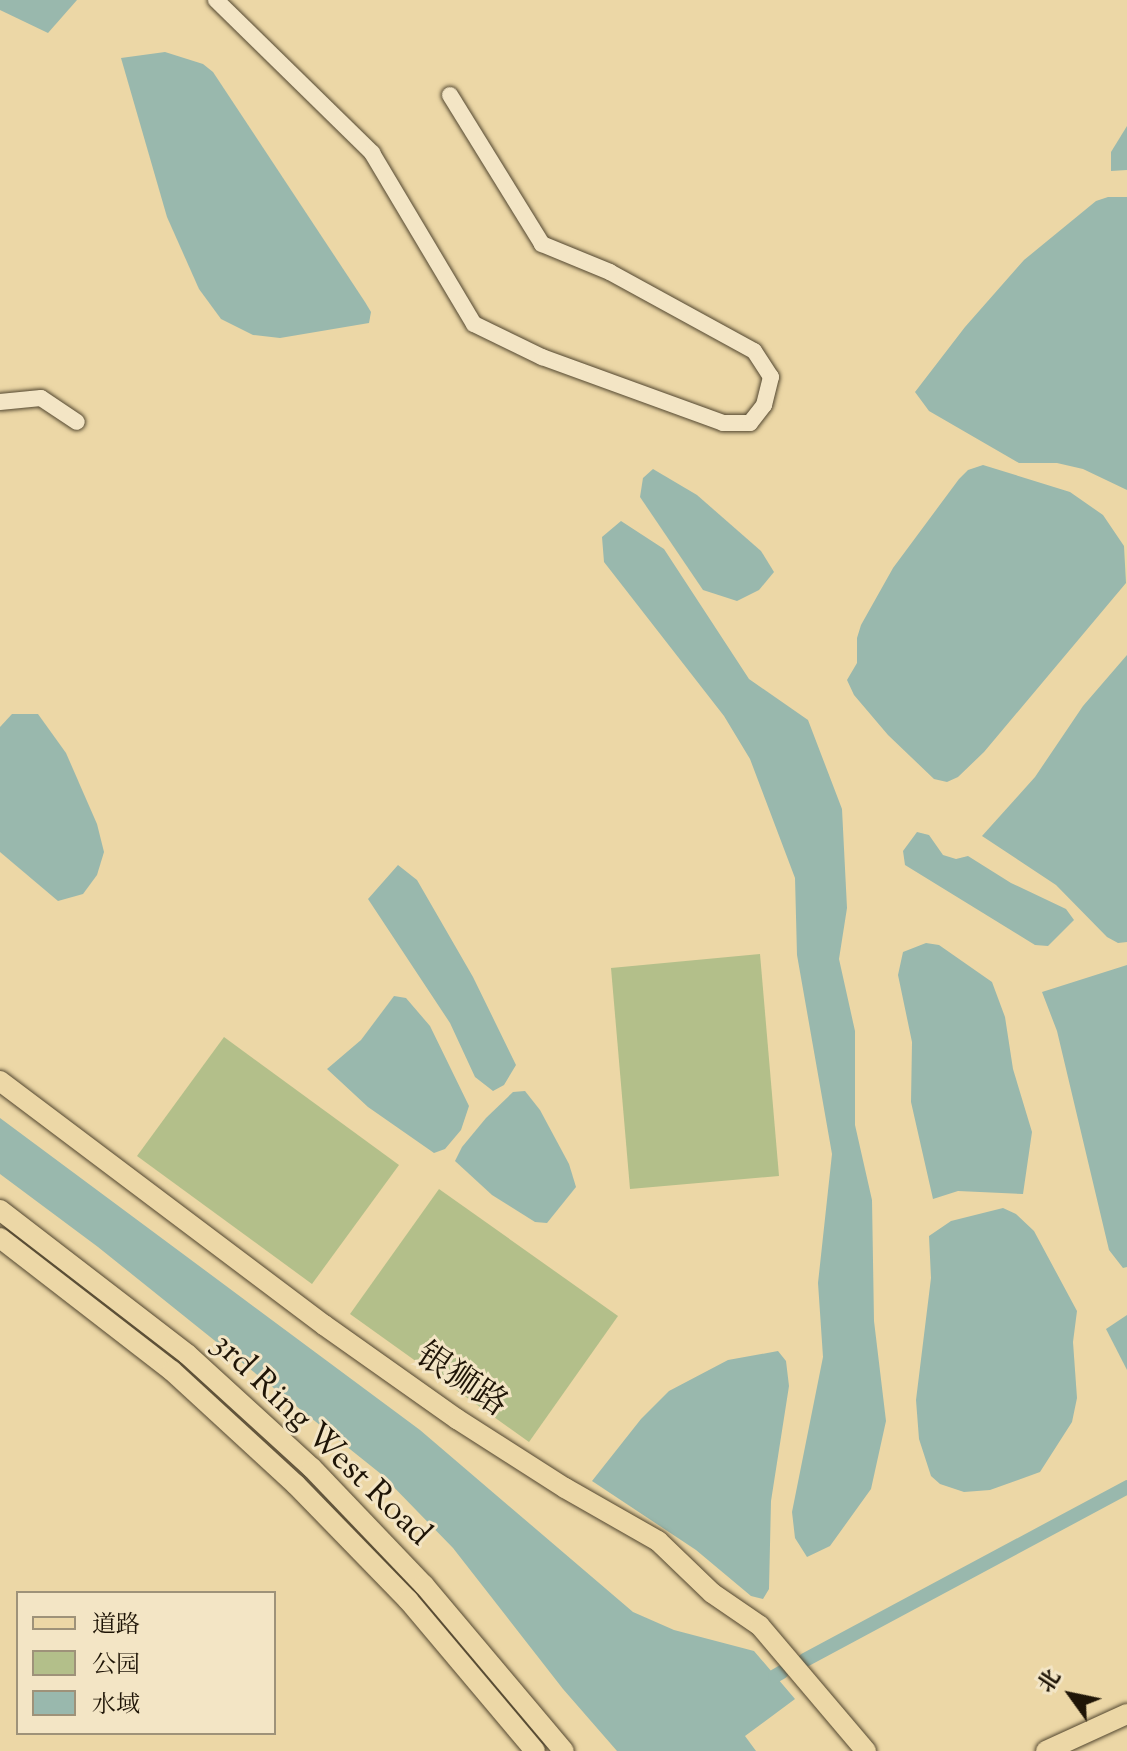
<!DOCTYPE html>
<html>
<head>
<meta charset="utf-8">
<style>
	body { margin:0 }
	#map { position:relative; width:1127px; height:1751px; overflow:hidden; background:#ecd7a6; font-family:"Sorts Mill Goudy","Noto Serif SC",serif }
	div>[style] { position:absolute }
	.green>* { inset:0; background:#b3bf8a }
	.water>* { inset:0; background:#99b8ad }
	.canal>* { height:14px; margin:-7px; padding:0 7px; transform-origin:7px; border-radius:7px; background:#99b8ad }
	.roads { filter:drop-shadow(0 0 2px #52462f) drop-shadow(0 0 2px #52462f) }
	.minor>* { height:16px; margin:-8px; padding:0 8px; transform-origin:8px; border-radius:8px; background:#f3e5c5 }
	.major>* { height:20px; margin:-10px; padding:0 10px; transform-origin:10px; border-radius:10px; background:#ecd7a6 }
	span { translate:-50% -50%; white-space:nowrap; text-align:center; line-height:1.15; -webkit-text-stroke:6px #f3e5c5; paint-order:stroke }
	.street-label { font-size:34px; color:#1f1507 }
	.legend { position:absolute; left:16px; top:1591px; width:260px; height:144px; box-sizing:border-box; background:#f3e5c5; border:2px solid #9e9279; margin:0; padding:10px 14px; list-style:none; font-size:24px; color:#1f1507 }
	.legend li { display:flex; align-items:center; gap:16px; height:40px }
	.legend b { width:40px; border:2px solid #9e9279 }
	.north { position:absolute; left:1031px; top:1655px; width:80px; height:80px; -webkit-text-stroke:6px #f3e5c5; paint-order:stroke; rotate:303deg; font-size:22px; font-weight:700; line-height:32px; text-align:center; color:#1f1507 }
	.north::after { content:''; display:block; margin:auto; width:28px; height:36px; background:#1f1507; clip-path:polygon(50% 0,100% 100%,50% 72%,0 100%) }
</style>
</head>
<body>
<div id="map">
	<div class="green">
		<i style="clip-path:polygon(760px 954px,779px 1176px,630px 1189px,611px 968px)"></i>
		<i style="clip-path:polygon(224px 1037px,399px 1165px,312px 1284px,137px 1156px)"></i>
		<i style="clip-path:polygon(439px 1189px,618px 1316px,529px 1442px,350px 1314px)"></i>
	</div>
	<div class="water">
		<i style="clip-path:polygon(0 0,77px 0,48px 33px,0 10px)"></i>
		<i style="clip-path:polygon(165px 52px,203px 64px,213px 72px,365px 302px,371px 312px,369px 323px,280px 338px,253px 335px,221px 319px,199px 289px,167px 217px,121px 58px)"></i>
		<i style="clip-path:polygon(1127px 126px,1127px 170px,1111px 171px,1111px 152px)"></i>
		<i style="clip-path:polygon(1108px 197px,1127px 197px,1127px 490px,1083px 469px,1057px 463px,1019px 463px,929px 411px,915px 392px,965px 327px,1024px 260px,1096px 201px)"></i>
		<i style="clip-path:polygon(983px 465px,1070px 492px,1103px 515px,1124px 546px,1126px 583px,984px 752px,958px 777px,947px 782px,934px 779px,888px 735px,854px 695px,847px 680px,857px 663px,857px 638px,861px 625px,893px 568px,959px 479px,968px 470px)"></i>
		<i style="clip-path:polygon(653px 469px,697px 495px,761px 551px,774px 572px,759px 590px,737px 601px,703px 590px,640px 497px,643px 478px)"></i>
		<i style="clip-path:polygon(621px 521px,664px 549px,749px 679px,808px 720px,842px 809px,847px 908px,839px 959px,855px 1031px,855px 1125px,872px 1200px,874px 1321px,886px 1421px,871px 1489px,830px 1546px,807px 1557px,795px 1538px,792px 1512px,823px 1357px,818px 1283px,832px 1154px,797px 955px,795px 878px,750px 759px,724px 716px,604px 562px,602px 537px)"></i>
		<i style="clip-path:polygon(1127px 655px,1127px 942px,1118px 943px,1107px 937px,1056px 885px,982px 836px,1035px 777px,1083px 706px)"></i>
		<i style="clip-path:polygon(12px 714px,38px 714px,66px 753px,97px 824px,104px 852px,97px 875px,83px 894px,58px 901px,0 852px,0 727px)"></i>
		<i style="clip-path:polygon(917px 832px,929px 835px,943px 855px,956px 859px,968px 856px,1011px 883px,1066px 909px,1074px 920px,1048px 946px,1035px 945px,905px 865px,903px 851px)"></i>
		<i style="clip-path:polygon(398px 865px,417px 880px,473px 977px,516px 1065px,504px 1085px,493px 1091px,475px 1077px,450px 1023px,368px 899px)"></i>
		<i style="clip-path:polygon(926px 943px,939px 945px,992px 982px,1005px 1017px,1013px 1069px,1032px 1132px,1023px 1194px,958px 1191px,933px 1199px,911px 1102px,912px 1042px,898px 975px,903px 952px)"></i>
		<i style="clip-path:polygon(1127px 965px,1127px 1267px,1123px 1268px,1109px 1250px,1057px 1031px,1042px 992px)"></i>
		<i style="clip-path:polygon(394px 996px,406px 998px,430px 1026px,469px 1106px,461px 1130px,445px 1149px,434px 1153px,368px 1107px,327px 1069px,361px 1040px)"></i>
		<i style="clip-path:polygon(525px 1091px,540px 1110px,569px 1164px,576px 1187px,547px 1223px,535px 1222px,492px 1195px,455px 1161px,462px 1147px,486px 1118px,513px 1092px)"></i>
		<i style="clip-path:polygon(0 1118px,420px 1430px,633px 1612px,674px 1630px,754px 1651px,795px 1699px,745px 1736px,756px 1751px,617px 1751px,563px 1689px,453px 1548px,381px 1474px,98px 1247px,0 1174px)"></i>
		<i style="clip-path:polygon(1003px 1208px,1016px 1214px,1034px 1231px,1077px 1311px,1073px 1342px,1077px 1398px,1072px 1422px,1040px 1472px,990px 1490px,964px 1492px,940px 1484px,931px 1476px,919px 1439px,916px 1400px,931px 1278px,929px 1236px,951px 1221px)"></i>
		<i style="clip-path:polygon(1127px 1315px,1127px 1370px,1106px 1329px)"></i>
		<i style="clip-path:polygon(778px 1351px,786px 1361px,789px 1386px,771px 1501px,769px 1589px,763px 1599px,751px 1596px,696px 1550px,592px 1481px,641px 1419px,669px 1391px,728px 1360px)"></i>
	</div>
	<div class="canal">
		<i style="left:805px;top:1660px;width:366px;rotate:-28.2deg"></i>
		<i style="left:775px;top:1676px;width:8px;rotate:-30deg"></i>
	</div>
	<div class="roads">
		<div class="minor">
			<i style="left:216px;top:0;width:219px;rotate:44.4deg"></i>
			<i style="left:372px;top:153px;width:199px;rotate:59.2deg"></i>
			<i style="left:474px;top:324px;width:76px;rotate:25.9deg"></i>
			<i style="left:542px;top:357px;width:193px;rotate:20deg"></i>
			<i style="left:723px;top:423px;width:27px"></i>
			<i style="left:750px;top:423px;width:23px;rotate:-52deg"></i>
			<i style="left:764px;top:405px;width:29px;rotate:-76deg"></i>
			<i style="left:771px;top:377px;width:31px;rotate:-123deg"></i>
			<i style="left:754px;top:351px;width:164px;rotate:-151.3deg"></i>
			<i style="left:610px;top:272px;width:74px;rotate:-157.6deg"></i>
			<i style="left:542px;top:244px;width:175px;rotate:-121.7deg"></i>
			<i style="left:0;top:402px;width:41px;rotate:-5.6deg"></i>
			<i style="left:41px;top:398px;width:43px;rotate:33.7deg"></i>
		</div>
		<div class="major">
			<i style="left:0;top:1081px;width:406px;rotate:37deg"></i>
			<i style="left:324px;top:1325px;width:163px;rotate:35.3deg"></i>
			<i style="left:457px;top:1419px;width:128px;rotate:32.6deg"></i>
			<i style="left:565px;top:1488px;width:107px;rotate:29.7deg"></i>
			<i style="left:658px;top:1541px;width:75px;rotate:43.9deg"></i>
			<i style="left:712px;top:1593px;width:58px;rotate:34.5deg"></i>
			<i style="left:760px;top:1626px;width:164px;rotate:49.7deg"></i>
			<i style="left:0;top:1210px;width:236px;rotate:37.6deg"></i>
			<i style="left:187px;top:1354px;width:169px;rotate:42.4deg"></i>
			<i style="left:312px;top:1468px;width:162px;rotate:46.3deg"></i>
			<i style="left:424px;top:1585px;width:217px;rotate:49.9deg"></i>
			<i style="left:0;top:1238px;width:217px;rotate:37.7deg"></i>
			<i style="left:172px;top:1371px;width:168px;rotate:42.6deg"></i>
			<i style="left:296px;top:1485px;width:161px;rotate:45.8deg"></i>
			<i style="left:408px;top:1600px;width:197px;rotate:49.9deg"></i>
			<i style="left:1046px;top:1751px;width:89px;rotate:-24.6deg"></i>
		</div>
	</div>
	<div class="street-label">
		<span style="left:461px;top:1381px;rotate:34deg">银狮路</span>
		<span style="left:321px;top:1440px;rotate:44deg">3rd Ring West Road</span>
	</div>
	<ul class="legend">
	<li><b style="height:10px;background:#ecd7a6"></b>道路</li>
	<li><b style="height:22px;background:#b3bf8a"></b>公园</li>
	<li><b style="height:22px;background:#99b8ad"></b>水域</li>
	</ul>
	<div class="north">北</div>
</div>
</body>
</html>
